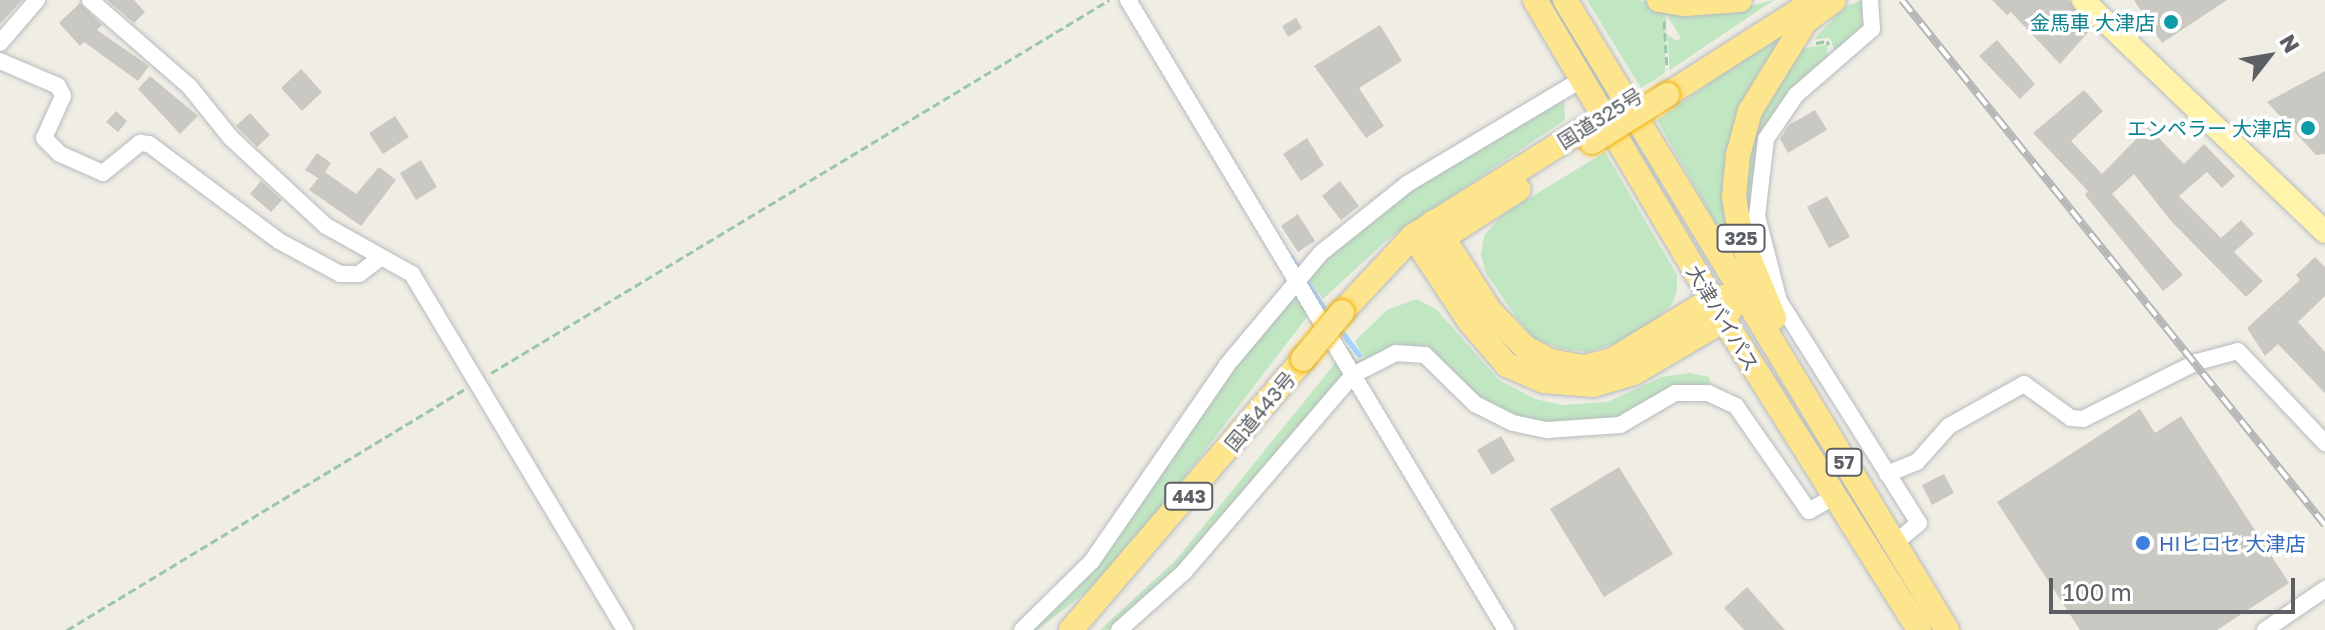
<!DOCTYPE html>
<html>
<head>
<meta charset="utf-8">
<style>
	body { margin:0 }
	#map { position:relative; width:2325px; height:630px; overflow:hidden; background:#efede4; font-family:"Golos Text","Noto Sans JP",sans-serif }
	div>[style] { position:absolute }
	.green>* { inset:0; background:#c1e6c2 }
	.stream>* { height:5px; margin:-2.5px; padding:0 2.5px; transform-origin:2.5px; border-radius:2.5px; background:#a4d4ff }
	.building>* { inset:0; background:#cac8c2 }
	.path>* { height:3px; margin-top:-1.5px; transform-origin:0; background:repeating-linear-gradient(90deg,#9ac7a8 0 8px,transparent 0 12px) }
	.roads { filter:drop-shadow(0 0 2px #b7babe) drop-shadow(0 0 2px #b7babe) }
	.minor>* { height:16px; margin:-8px; padding:0 8px; transform-origin:8px; border-radius:8px; background:#fff }
	.major>* { height:22px; margin:-11px; padding:0 11px; transform-origin:11px; border-radius:11px; background:#fff4a9 }
	.highway>* { height:24px; margin:-12px; padding:0 12px; transform-origin:12px; border-radius:12px; background:#fde58d }
	.rail>* { height:8px; margin-top:-4px; transform-origin:0; background:repeating-linear-gradient(90deg,#fff 0 15px,#b5b6b6 0 30px); box-sizing:border-box; border-block:2px solid #b5b6b6 }
	.bridges { filter:drop-shadow(0 0 2px #f3b000) drop-shadow(0 0 2px #f3b000) }
	.highway-bridge>* { height:24px; margin:-12px; padding:0 12px; transform-origin:12px; border-radius:12px; background:#fde58d }
	.dots>* { width:22px; height:22px; translate:-50% -50%; box-sizing:border-box; border:4px solid #fff; border-radius:50% }
	span { translate:-50% -50%; white-space:nowrap; text-align:center; line-height:1.15; -webkit-text-stroke:7px #fff; paint-order:stroke }
	.shield-label span { padding:2px 6px; background:#fff; border:2px solid; border-radius:6px; -webkit-text-stroke-width:0 }
	.shield-label { font-size:18px; color:#5c6065; font-weight:700 }
	.culture-label { font-size:20px; color:#0d838f }
	.right { translate:-100% -50%; text-align:right }
	.street-label { font-size:20px; color:#5c6065 }
	.shop-label { font-size:20px; color:#366cbe }
	.left { translate:0 -50%; text-align:left }
	.north { position:absolute; left:2229px; top:16px; width:80px; height:80px; -webkit-text-stroke:6px #fff; paint-order:stroke; rotate:59deg; font-size:22px; font-weight:700; line-height:32px; text-align:center; color:#5c6065 }
	.north::after { content:''; display:block; margin:auto; width:28px; height:36px; background:#5c6065; clip-path:polygon(50% 0,100% 100%,50% 72%,0 100%) }
	.scale { position:absolute; left:2049px; top:578px; width:246px; height:36px; box-sizing:border-box; border:4px solid #5c6065; border-top:0; padding-left:10px; font-size:24px; line-height:28px; white-space:nowrap; color:#5c6065; -webkit-text-stroke:6px #fff; paint-order:stroke }
</style>
</head>
<body>
<div id="map">
	<div class="green">
		<i style="clip-path:polygon(1546px 0,1555px 0,1650px 173px)"></i>
		<i style="clip-path:polygon(1587px 0,1639px 0,1668px 7px,1750px 6px,1774px 0,1670px 70px,1667px 34px,1676px 41px,1681px 38px,1666px 14px,1665px 73px,1641px 88px)"></i>
		<i style="clip-path:polygon(1862px 0,1863px 33px,1836px 54px,1830px 38px,1814px 39px,1845px 7px)"></i>
		<i style="clip-path:polygon(1776px 37px,1785px 41px,1739px 122px,1750px 284px,1657px 120px)"></i>
		<i style="clip-path:polygon(1827px 44px,1828px 58px,1766px 127px,1752px 181px,1756px 244px,1742px 217px,1748px 136px,1797px 50px)"></i>
		<i style="clip-path:polygon(1564px 97px,1565px 120px,1388px 239px,1323px 299px,1307px 277px,1313px 268px,1410px 190px)"></i>
		<i style="clip-path:polygon(1605px 152px,1677px 275px,1677px 291px,1672px 304px,1652px 322px,1616px 343px,1588px 352px,1563px 349px,1535px 339px,1516px 317px,1486px 273px,1481px 255px,1484px 236px,1502px 215px)"></i>
		<i style="clip-path:polygon(1290px 296px,1298px 296px,1310px 313px,1138px 538px,1084px 594px,1037px 630px,1027px 630px,1082px 578px,1127px 525px,1251px 340px)"></i>
		<i style="clip-path:polygon(1416px 299px,1436px 309px,1499px 380px,1535px 399px,1562px 405px,1607px 402px,1662px 377px,1689px 373px,1709px 377px,1711px 386px,1619px 419px,1532px 423px,1480px 400px,1432px 355px,1354px 365px,1344px 353px,1348px 347px,1356px 360px,1364px 358px,1355px 341px,1387px 310px)"></i>
		<i style="clip-path:polygon(1337px 361px,1345px 373px,1342px 382px,1155px 593px,1109px 630px,1100px 630px,1176px 560px)"></i>
	</div>
	<div class="stream">
		<i style="left:1291px;top:257px;width:70px;rotate:57.2deg"></i>
		<i style="left:1338px;top:327px;width:35px;rotate:53deg"></i>
	</div>
	<div class="building">
		<i style="clip-path:polygon(0 0,22px 0,0 24px)"></i>
		<i style="clip-path:polygon(107px 0,134px 0,145px 12px,134px 23px)"></i>
		<i style="clip-path:polygon(1992px 0,2068px 0,2092px 28px,2060px 64px,2011px 12px,2007px 15px)"></i>
		<i style="clip-path:polygon(2134px 0,2227px 0,2162px 43px)"></i>
		<i style="clip-path:polygon(80px 3px,102px 25px,97px 30px,149px 66px,138px 81px,84px 42px,80px 46px,59px 23px)"></i>
		<i style="clip-path:polygon(1296px 18px,1302px 28px,1288px 37px,1282px 26px)"></i>
		<i style="clip-path:polygon(1380px 25px,1402px 61px,1359px 88px,1384px 126px,1366px 138px,1314px 66px)"></i>
		<i style="clip-path:polygon(1997px 40px,2035px 84px,2020px 99px,1979px 56px)"></i>
		<i style="clip-path:polygon(301px 69px,322px 92px,302px 111px,281px 88px)"></i>
		<i style="clip-path:polygon(2325px 71px,2325px 154px,2316px 155px,2267px 102px)"></i>
		<i style="clip-path:polygon(150px 76px,198px 116px,180px 134px,138px 89px)"></i>
		<i style="clip-path:polygon(2084px 90px,2103px 111px,2071px 141px,2102px 174px,2148px 127px,2184px 164px,2204px 144px,2235px 176px,2222px 188px,2207px 172px,2179px 196px,2221px 238px,2241px 220px,2254px 234px,2234px 252px,2263px 281px,2246px 297px,2171px 221px,2134px 174px,2112px 194px,2183px 275px,2163px 291px,2085px 195px,2088px 191px,2033px 133px)"></i>
		<i style="clip-path:polygon(1815px 110px,1827px 130px,1788px 153px,1780px 139px,1789px 125px)"></i>
		<i style="clip-path:polygon(116px 111px,127px 121px,118px 132px,106px 122px)"></i>
		<i style="clip-path:polygon(250px 113px,270px 135px,257px 147px,236px 126px)"></i>
		<i style="clip-path:polygon(395px 116px,409px 137px,383px 154px,369px 133px)"></i>
		<i style="clip-path:polygon(1307px 138px,1324px 165px,1301px 181px,1283px 154px)"></i>
		<i style="clip-path:polygon(317px 153px,331px 163px,325px 172px,356px 194px,379px 167px,396px 180px,361px 226px,309px 190px,318px 178px,305px 170px)"></i>
		<i style="clip-path:polygon(421px 160px,437px 187px,416px 200px,400px 173px)"></i>
		<i style="clip-path:polygon(261px 181px,282px 200px,271px 212px,250px 194px)"></i>
		<i style="clip-path:polygon(1340px 181px,1359px 206px,1341px 220px,1322px 196px)"></i>
		<i style="clip-path:polygon(1827px 196px,1850px 237px,1829px 248px,1807px 207px)"></i>
		<i style="clip-path:polygon(1298px 214px,1315px 241px,1298px 252px,1281px 226px)"></i>
		<i style="clip-path:polygon(2315px 257px,2325px 267px,2325px 296px,2298px 322px,2325px 352px,2325px 393px,2278px 344px,2265px 356px,2247px 328px,2300px 280px,2296px 275px)"></i>
		<i style="clip-path:polygon(2140px 409px,2155px 433px,2181px 416px,2289px 583px,2217px 630px,2080px 630px,1997px 502px)"></i>
		<i style="clip-path:polygon(1501px 436px,1515px 460px,1492px 475px,1477px 450px)"></i>
		<i style="clip-path:polygon(1619px 467px,1673px 554px,1604px 597px,1550px 509px)"></i>
		<i style="clip-path:polygon(1944px 474px,1954px 493px,1932px 505px,1922px 485px)"></i>
		<i style="clip-path:polygon(1747px 587px,1785px 630px,1744px 630px,1724px 608px)"></i>
	</div>
	<div class="path">
		<i style="left:1664px;top:21px;width:48px;rotate:86.4deg"></i>
		<i style="left:1816px;top:43px;width:11px;rotate:-10deg"></i>
		<i style="left:1827px;top:41px;width:4px;rotate:63deg"></i>
		<i style="left:491px;top:373px;width:722px;rotate:-31.11deg"></i>
		<i style="left:67px;top:630px;width:464px;rotate:-31.2deg"></i>
	</div>
	<div class="roads">
		<div class="minor">
			<i style="left:90px;top:0;width:131px;rotate:41deg"></i>
			<i style="left:189px;top:86px;width:67px;rotate:51.1deg"></i>
			<i style="left:231px;top:138px;width:129px;rotate:42.8deg"></i>
			<i style="left:326px;top:226px;width:98px;rotate:29.2deg"></i>
			<i style="left:412px;top:274px;width:415px;rotate:59.1deg"></i>
			<i style="left:1128px;top:0;width:735px;rotate:59.04deg"></i>
			<i style="left:1870px;top:0;width:29px;rotate:86deg"></i>
			<i style="left:1872px;top:29px;width:101px;rotate:139deg"></i>
			<i style="left:1796px;top:95px;width:53px;rotate:124.3deg"></i>
			<i style="left:1766px;top:139px;width:78px;rotate:96.7deg"></i>
			<i style="left:1757px;top:216px;width:88px;rotate:75.5deg"></i>
			<i style="left:1779px;top:301px;width:262px;rotate:57.8deg"></i>
			<i style="left:1919px;top:523px;width:33px;rotate:140deg"></i>
			<i style="left:0;top:43px;width:57px;rotate:-49.3deg"></i>
			<i style="left:0;top:61px;width:63px;rotate:23.3deg"></i>
			<i style="left:58px;top:86px;width:11px;rotate:63deg"></i>
			<i style="left:63px;top:96px;width:46px;rotate:114.3deg"></i>
			<i style="left:44px;top:138px;width:23px;rotate:45deg"></i>
			<i style="left:60px;top:154px;width:47px;rotate:23.8deg"></i>
			<i style="left:103px;top:173px;width:48px;rotate:-39deg"></i>
			<i style="left:140px;top:143px;width:9px;rotate:6deg"></i>
			<i style="left:149px;top:144px;width:162px;rotate:36.7deg"></i>
			<i style="left:279px;top:241px;width:69px;rotate:28.4deg"></i>
			<i style="left:340px;top:274px;width:19px"></i>
			<i style="left:359px;top:274px;width:25px;rotate:-37deg"></i>
			<i style="left:1887px;top:474px;width:32px;rotate:-22deg"></i>
			<i style="left:1917px;top:462px;width:48px;rotate:-48.4deg"></i>
			<i style="left:1949px;top:426px;width:86px;rotate:-29.2deg"></i>
			<i style="left:2024px;top:384px;width:58px;rotate:35.9deg"></i>
			<i style="left:2071px;top:418px;width:12px;rotate:5deg"></i>
			<i style="left:2083px;top:419px;width:127px;rotate:-26.6deg"></i>
			<i style="left:2197px;top:362px;width:42px;rotate:-15deg"></i>
			<i style="left:2238px;top:351px;width:127px;rotate:46.6deg"></i>
			<i style="left:1022px;top:630px;width:98px;rotate:-44.6deg"></i>
			<i style="left:1092px;top:561px;width:238px;rotate:-55.4deg"></i>
			<i style="left:1227px;top:365px;width:146px;rotate:-50deg"></i>
			<i style="left:1321px;top:253px;width:110px;rotate:-38.7deg"></i>
			<i style="left:1407px;top:184px;width:203px;rotate:-30.9deg"></i>
			<i style="left:1119px;top:630px;width:87px;rotate:-41.7deg"></i>
			<i style="left:1184px;top:572px;width:260px;rotate:-49.4deg"></i>
			<i style="left:1353px;top:375px;width:48px;rotate:-27.1deg"></i>
			<i style="left:1396px;top:353px;width:29px;rotate:4deg"></i>
			<i style="left:1425px;top:355px;width:70px;rotate:44.4deg"></i>
			<i style="left:1475px;top:404px;width:42px;rotate:26.6deg"></i>
			<i style="left:1513px;top:423px;width:35px;rotate:12deg"></i>
			<i style="left:1547px;top:430px;width:73px;rotate:-3.9deg"></i>
			<i style="left:1620px;top:425px;width:64px;rotate:-30.2deg"></i>
			<i style="left:1675px;top:393px;width:33px"></i>
			<i style="left:1708px;top:393px;width:31px;rotate:25deg"></i>
			<i style="left:1736px;top:406px;width:128px;rotate:55.2deg"></i>
			<i style="left:1809px;top:511px;width:28px;rotate:-30deg"></i>
			<i style="left:2265px;top:630px;width:73px;rotate:-34.3deg"></i>
		</div>
		<div class="major">
			<i style="left:2083px;top:0;width:335px;rotate:43.8deg"></i>
		</div>
		<div class="highway">
			<i style="left:1535px;top:0;width:372px;rotate:59.4deg"></i>
			<i style="left:1724px;top:320px;width:366px;rotate:57.8deg"></i>
			<i style="left:1565px;top:0;width:737px;rotate:58.77deg"></i>
			<i style="left:1659px;top:0;width:26px;rotate:9deg"></i>
			<i style="left:1685px;top:4px;width:55px;rotate:-4.2deg"></i>
			<i style="left:1667px;top:95px;width:174px;rotate:-32.6deg"></i>
			<i style="left:1433px;top:222px;width:106px;rotate:57.4deg"></i>
			<i style="left:1490px;top:311px;width:52px;rotate:45.8deg"></i>
			<i style="left:1526px;top:348px;width:27px;rotate:28deg"></i>
			<i style="left:1550px;top:361px;width:36px;rotate:10deg"></i>
			<i style="left:1585px;top:367px;width:30px;rotate:-15deg"></i>
			<i style="left:1614px;top:359px;width:115px;rotate:-31.5deg"></i>
			<i style="left:1712px;top:299px;width:13px;rotate:-9deg"></i>
			<i style="left:1413px;top:236px;width:103px;rotate:56.5deg"></i>
			<i style="left:1470px;top:322px;width:57px;rotate:49.3deg"></i>
			<i style="left:1507px;top:365px;width:40px;rotate:23.4deg"></i>
			<i style="left:1544px;top:381px;width:49px;rotate:4.7deg"></i>
			<i style="left:1593px;top:385px;width:43px;rotate:-16.3deg"></i>
			<i style="left:1634px;top:373px;width:104px;rotate:-30.5deg"></i>
			<i style="left:1724px;top:320px;width:13px;rotate:-58deg"></i>
			<i style="left:1432px;top:245px;width:103px;rotate:-32.8deg"></i>
			<i style="left:1342px;top:312px;width:104px;rotate:-46.9deg"></i>
			<i style="left:1413px;top:236px;width:203px;rotate:-32.1deg"></i>
			<i style="left:1774px;top:318px;width:86px;rotate:-112.7deg"></i>
			<i style="left:1741px;top:239px;width:43px;rotate:-99.5deg"></i>
			<i style="left:1734px;top:197px;width:42px;rotate:-84.6deg"></i>
			<i style="left:1738px;top:155px;width:46px;rotate:-74.7deg"></i>
			<i style="left:1750px;top:111px;width:105px;rotate:-58.3deg"></i>
			<i style="left:1805px;top:22px;width:36px;rotate:-37deg"></i>
			<i style="left:1071px;top:630px;width:357px;rotate:-49.4deg"></i>
		</div>
	</div>
	<div class="rail">
		<i style="left:1902px;top:0;width:674px;rotate:51.14deg"></i>
	</div>
	<div class="bridges">
		<div class="highway-bridge">
			<i style="left:1592px;top:142px;width:89px;rotate:-32.1deg"></i>
			<i style="left:1303px;top:359px;width:61px;rotate:-50.3deg"></i>
		</div>
	</div>
	<div class="dots">
		<i style="left:2171px;top:22px;background:#0f9aa8"></i>
		<i style="left:2308px;top:128px;background:#0f9aa8"></i>
		<i style="left:2143px;top:543px;background:#3f7fe0"></i>
	</div>
	<div class="shield-label">
		<span style="left:1741px;top:238px">325</span>
		<span style="left:1844px;top:462px">57</span>
		<span style="left:1189px;top:496px">443</span>
	</div>
	<div class="culture-label">
		<span class="right" style="left:2155px;top:22px">金馬車 大津店</span>
		<span class="right" style="left:2292px;top:128px">エンペラー 大津店</span>
	</div>
	<div class="street-label">
		<span style="left:1600px;top:118px;rotate:-32deg">国道325号</span>
		<span style="left:1723px;top:318px;rotate:59deg">大津バイパス</span>
		<span style="left:1260px;top:411px;rotate:-50deg">国道443号</span>
	</div>
	<div class="shop-label">
		<span class="left" style="left:2159px;top:543px">HIヒロセ 大津店</span>
	</div>
	<div class="north">N</div>
	<div class="scale">100 m</div>
</div>
</body>
</html>
